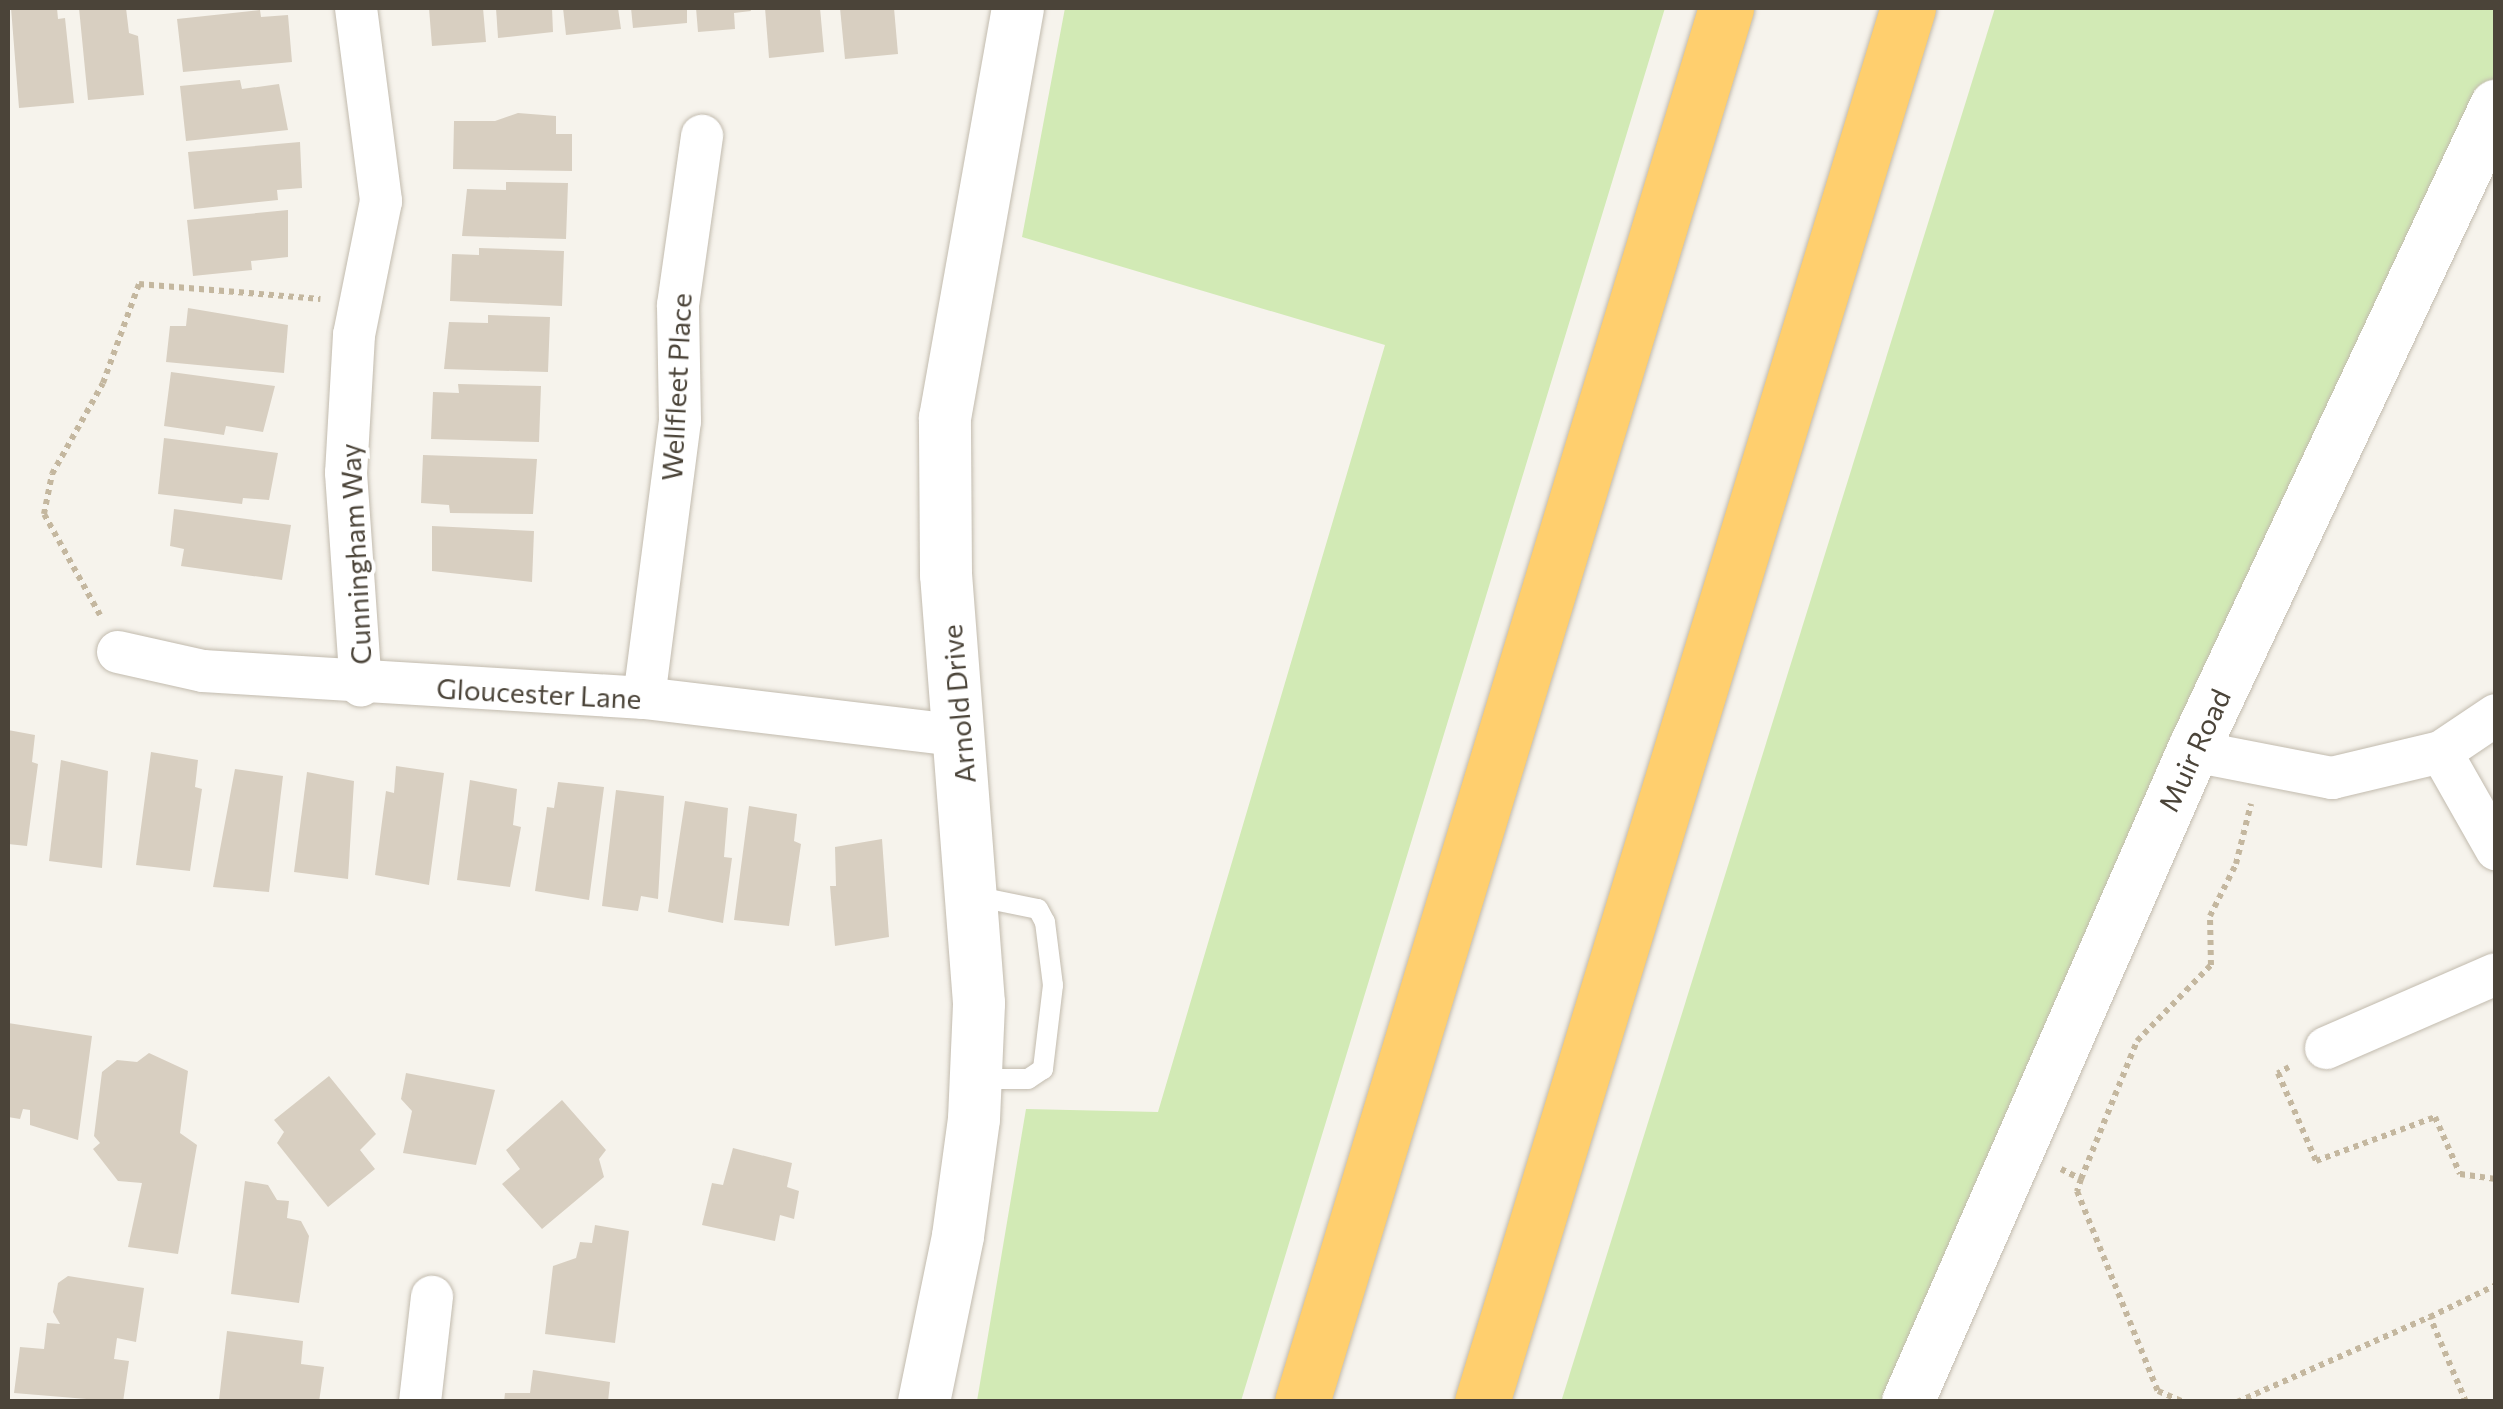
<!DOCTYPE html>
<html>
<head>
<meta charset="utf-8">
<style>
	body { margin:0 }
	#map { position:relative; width:2503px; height:1409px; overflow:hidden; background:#f6f3ec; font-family:Commissioner,sans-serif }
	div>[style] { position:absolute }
	.green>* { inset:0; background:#d2eab5 }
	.building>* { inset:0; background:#d8cfc1 }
	.path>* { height:6px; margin-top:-3px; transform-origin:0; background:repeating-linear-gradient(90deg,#c4b79f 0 5px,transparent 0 10px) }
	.roads { filter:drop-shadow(0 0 2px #c2bbae) drop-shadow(0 0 2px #c2bbae) }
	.service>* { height:20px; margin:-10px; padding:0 10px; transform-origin:10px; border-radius:10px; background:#fff }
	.minor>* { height:42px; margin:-21px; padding:0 21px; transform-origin:21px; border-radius:21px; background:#fff }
	.tertiary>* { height:52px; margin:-26px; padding:0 26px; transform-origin:26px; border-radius:26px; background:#fff }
	.motorway>* { height:55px; margin:-27.5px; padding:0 27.5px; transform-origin:27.5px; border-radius:27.5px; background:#ffcf6e }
	span { translate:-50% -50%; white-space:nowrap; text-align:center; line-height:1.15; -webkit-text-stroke:8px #fff; paint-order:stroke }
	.street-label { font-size:28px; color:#4b4439 }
	.frame { position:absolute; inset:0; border:10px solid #4b4439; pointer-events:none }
</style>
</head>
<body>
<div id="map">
	<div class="green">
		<i style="clip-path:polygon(1065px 8px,1665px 8px,1241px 1401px,977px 1401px,1026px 1109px,1158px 1112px,1385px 345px,1022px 237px)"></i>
		<i style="clip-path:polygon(1995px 8px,2495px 8px,2495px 106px,1908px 1401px,1561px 1402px)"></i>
	</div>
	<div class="building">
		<i style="clip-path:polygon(11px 8px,57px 8px,58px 19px,65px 18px,74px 103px,19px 108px)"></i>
		<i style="clip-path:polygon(79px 8px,126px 8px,129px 33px,138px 36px,144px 95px,88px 100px)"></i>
		<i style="clip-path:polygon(429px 8px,483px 8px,486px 42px,432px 46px)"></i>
		<i style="clip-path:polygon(496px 8px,552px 8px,553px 32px,498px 38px)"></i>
		<i style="clip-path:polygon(563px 8px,618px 8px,621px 29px,566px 35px)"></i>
		<i style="clip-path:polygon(631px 8px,687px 8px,687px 23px,633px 28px)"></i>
		<i style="clip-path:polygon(696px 8px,750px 8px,751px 11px,734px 13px,735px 29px,698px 32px)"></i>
		<i style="clip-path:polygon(765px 8px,820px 8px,824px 52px,769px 58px)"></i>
		<i style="clip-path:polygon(840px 8px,894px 8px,898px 54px,845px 59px)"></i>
		<i style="clip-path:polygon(260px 10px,261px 17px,288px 15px,292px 62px,183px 72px,177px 19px)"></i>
		<i style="clip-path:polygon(240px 80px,242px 89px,279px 84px,288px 130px,186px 141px,180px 86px)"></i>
		<i style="clip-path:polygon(518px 113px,556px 116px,556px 134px,572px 134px,572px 171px,453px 169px,454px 121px,495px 121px)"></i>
		<i style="clip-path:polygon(300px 142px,302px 188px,277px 190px,278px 200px,194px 209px,188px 152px)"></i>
		<i style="clip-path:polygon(506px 182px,568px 183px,566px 239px,462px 236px,467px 189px,506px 190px)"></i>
		<i style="clip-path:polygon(288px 210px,288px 257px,251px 261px,252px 270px,193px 276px,187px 220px)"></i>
		<i style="clip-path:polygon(479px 248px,564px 251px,562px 306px,450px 301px,452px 254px,479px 255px)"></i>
		<i style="clip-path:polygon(188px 308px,288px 325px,284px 373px,166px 362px,170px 326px,186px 326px)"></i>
		<i style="clip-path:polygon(488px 315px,550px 317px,548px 372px,444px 369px,449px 322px,488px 323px)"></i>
		<i style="clip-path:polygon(171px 372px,275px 386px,263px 432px,226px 426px,224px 435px,164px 426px)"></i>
		<i style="clip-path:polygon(458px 384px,541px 386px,539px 442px,431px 439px,433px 392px,459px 393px)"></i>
		<i style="clip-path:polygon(164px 438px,278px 453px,269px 500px,243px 498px,242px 504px,158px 494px)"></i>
		<i style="clip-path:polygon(423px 455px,537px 459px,533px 514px,450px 513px,449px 505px,421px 503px)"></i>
		<i style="clip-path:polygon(174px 509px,291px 525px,282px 580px,181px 566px,184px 549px,170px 546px)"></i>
		<i style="clip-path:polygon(432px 526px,534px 531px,532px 582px,432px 571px)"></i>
		<i style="clip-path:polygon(8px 730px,35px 735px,32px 762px,38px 764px,27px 846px,8px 844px)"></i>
		<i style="clip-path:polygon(151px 752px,198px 760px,195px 787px,202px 789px,190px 871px,136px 865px)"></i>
		<i style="clip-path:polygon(61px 760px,108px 771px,102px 868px,49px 861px)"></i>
		<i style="clip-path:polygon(396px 766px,444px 773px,429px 885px,375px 875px,386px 791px,394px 793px)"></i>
		<i style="clip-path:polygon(235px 769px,283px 776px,269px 892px,213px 887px)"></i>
		<i style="clip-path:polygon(307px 772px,354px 781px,348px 879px,294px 872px)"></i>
		<i style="clip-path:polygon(470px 780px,517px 789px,513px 825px,521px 827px,510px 887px,457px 880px)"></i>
		<i style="clip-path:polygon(558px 782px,604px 787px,589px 900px,535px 891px,547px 807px,554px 808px)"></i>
		<i style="clip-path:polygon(616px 790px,664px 796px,658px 899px,641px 896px,638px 911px,602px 906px)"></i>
		<i style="clip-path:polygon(685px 801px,728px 808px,724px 857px,732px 858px,723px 923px,668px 912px)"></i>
		<i style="clip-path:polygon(749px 806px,797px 814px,794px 841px,801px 844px,789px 926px,734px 920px)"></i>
		<i style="clip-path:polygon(882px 839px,889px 937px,835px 946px,830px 886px,836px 886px,835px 847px)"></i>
		<i style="clip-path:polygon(8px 1023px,92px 1036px,78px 1140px,30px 1125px,30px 1110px,23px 1109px,20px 1119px,8px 1117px)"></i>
		<i style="clip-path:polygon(149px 1053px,188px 1071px,180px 1133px,197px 1145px,178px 1254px,128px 1247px,142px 1183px,118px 1181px,93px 1149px,100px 1143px,94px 1136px,102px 1072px,117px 1060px,137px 1062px)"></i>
		<i style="clip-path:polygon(406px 1073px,495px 1090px,476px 1165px,403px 1153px,412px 1111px,401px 1099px)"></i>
		<i style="clip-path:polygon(329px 1076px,376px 1134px,360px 1150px,375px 1169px,328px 1207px,277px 1143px,284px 1132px,274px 1120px)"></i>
		<i style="clip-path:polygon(562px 1100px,606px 1150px,599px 1159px,604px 1177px,542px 1229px,502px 1184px,520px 1169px,506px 1150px)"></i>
		<i style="clip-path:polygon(733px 1148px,792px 1163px,787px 1187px,799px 1191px,794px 1219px,780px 1215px,775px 1241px,702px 1225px,712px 1183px,723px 1185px)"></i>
		<i style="clip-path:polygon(245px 1181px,268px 1185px,277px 1200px,289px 1201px,287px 1218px,301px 1221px,309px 1236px,299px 1303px,231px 1294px)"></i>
		<i style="clip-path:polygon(595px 1225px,629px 1231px,615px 1343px,545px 1334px,553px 1266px,576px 1258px,580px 1242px,592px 1243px)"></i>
		<i style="clip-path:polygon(68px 1276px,144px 1288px,136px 1342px,117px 1338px,114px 1359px,129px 1361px,123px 1402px,14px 1393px,20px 1347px,44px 1349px,47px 1323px,60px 1324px,53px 1312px,58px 1283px)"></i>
		<i style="clip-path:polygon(227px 1331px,303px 1341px,301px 1364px,324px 1367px,319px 1402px,219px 1400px)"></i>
		<i style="clip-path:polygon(533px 1370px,610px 1382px,608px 1402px,504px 1402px,505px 1393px,530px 1393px)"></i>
	</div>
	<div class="path">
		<i style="left:100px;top:615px;width:115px;rotate:-119deg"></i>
		<i style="left:44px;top:514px;width:41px;rotate:-78.7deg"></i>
		<i style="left:52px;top:474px;width:104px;rotate:-60.7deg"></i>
		<i style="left:103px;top:383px;width:105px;rotate:-70deg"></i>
		<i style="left:139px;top:284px;width:182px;rotate:4.7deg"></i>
		<i style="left:2289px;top:1067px;width:13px;rotate:151deg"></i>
		<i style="left:2278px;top:1073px;width:96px;rotate:66.6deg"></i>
		<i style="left:2316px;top:1161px;width:127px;rotate:-20.3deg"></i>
		<i style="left:2435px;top:1117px;width:62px;rotate:66.3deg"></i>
		<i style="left:2460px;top:1174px;width:36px;rotate:8deg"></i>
		<i style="left:2061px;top:1169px;width:22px;rotate:27deg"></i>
		<i style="left:2081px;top:1179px;width:13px;rotate:108deg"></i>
		<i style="left:2077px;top:1191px;width:216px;rotate:68deg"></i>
		<i style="left:2158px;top:1391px;width:28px;rotate:23deg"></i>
		<i style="left:2081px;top:1179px;width:149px;rotate:-67.9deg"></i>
		<i style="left:2137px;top:1041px;width:106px;rotate:-45.8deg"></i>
		<i style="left:2211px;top:965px;width:49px;rotate:-91.2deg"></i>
		<i style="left:2210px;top:916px;width:58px;rotate:-63.4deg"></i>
		<i style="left:2236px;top:864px;width:62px;rotate:-76deg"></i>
		<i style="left:2237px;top:1402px;width:211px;rotate:-23.8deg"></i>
		<i style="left:2466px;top:1402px;width:92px;rotate:-113deg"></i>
		<i style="left:2430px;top:1317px;width:73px;rotate:-25.9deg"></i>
	</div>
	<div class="roads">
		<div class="service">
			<i style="left:974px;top:896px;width:65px;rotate:11.5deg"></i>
			<i style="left:1038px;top:909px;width:15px;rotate:62deg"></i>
			<i style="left:1045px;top:922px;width:64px;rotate:82.8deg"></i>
			<i style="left:1053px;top:985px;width:85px;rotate:96.8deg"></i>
			<i style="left:1043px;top:1069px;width:18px;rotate:146deg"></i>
			<i style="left:1028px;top:1079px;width:50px;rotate:180deg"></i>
		</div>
		<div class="minor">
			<i style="left:356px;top:8px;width:195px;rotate:82.6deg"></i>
			<i style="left:381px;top:201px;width:137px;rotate:101.4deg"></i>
			<i style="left:354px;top:335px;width:138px;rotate:93.3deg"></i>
			<i style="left:346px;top:473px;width:213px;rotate:86deg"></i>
			<i style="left:118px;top:652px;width:87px;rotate:12.6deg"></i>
			<i style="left:203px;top:671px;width:442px;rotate:3.5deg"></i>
			<i style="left:644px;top:698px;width:319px;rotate:6.8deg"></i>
			<i style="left:644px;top:698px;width:279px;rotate:-82.6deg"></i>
			<i style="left:680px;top:421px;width:116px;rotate:-91deg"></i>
			<i style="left:678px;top:305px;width:171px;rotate:-81.9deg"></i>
			<i style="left:2193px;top:751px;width:142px;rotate:11deg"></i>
			<i style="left:2332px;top:778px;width:112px;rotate:-13.4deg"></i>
			<i style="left:2441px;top:752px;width:66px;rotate:-33.9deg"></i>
			<i style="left:2441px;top:752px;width:112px;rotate:60.4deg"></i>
			<i style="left:2326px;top:1048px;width:185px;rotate:-23.5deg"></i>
			<i style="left:420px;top:1402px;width:106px;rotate:-83.5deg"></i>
		</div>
		<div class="tertiary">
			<i style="left:924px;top:1402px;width:169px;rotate:-78.4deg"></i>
			<i style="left:958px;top:1236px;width:118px;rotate:-82.2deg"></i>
			<i style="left:974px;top:1119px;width:116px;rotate:-87.5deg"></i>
			<i style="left:979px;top:1003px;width:429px;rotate:-94.4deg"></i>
			<i style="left:946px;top:575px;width:157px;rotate:-90.4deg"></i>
			<i style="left:945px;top:418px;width:416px;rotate:-79.9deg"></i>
			<i style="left:1908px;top:1402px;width:711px;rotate:-66.36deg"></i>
			<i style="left:2193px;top:751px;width:713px;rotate:-64.84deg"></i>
		</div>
		<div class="motorway">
			<i style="left:1302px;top:1402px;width:1457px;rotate:-73.08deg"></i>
			<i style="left:1482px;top:1402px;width:1458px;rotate:-73.01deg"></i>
		</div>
	</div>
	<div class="street-label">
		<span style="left:676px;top:387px;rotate:-87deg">Wellfleet Place</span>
		<span style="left:355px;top:554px;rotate:-93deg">Cunningham Way</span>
		<span style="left:539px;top:693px;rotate:3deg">Gloucester Lane</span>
		<span style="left:958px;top:704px;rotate:-95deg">Arnold Drive</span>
		<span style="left:2194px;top:750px;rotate:-65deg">Muir Road</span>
	</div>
	<div class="frame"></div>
</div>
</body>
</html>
